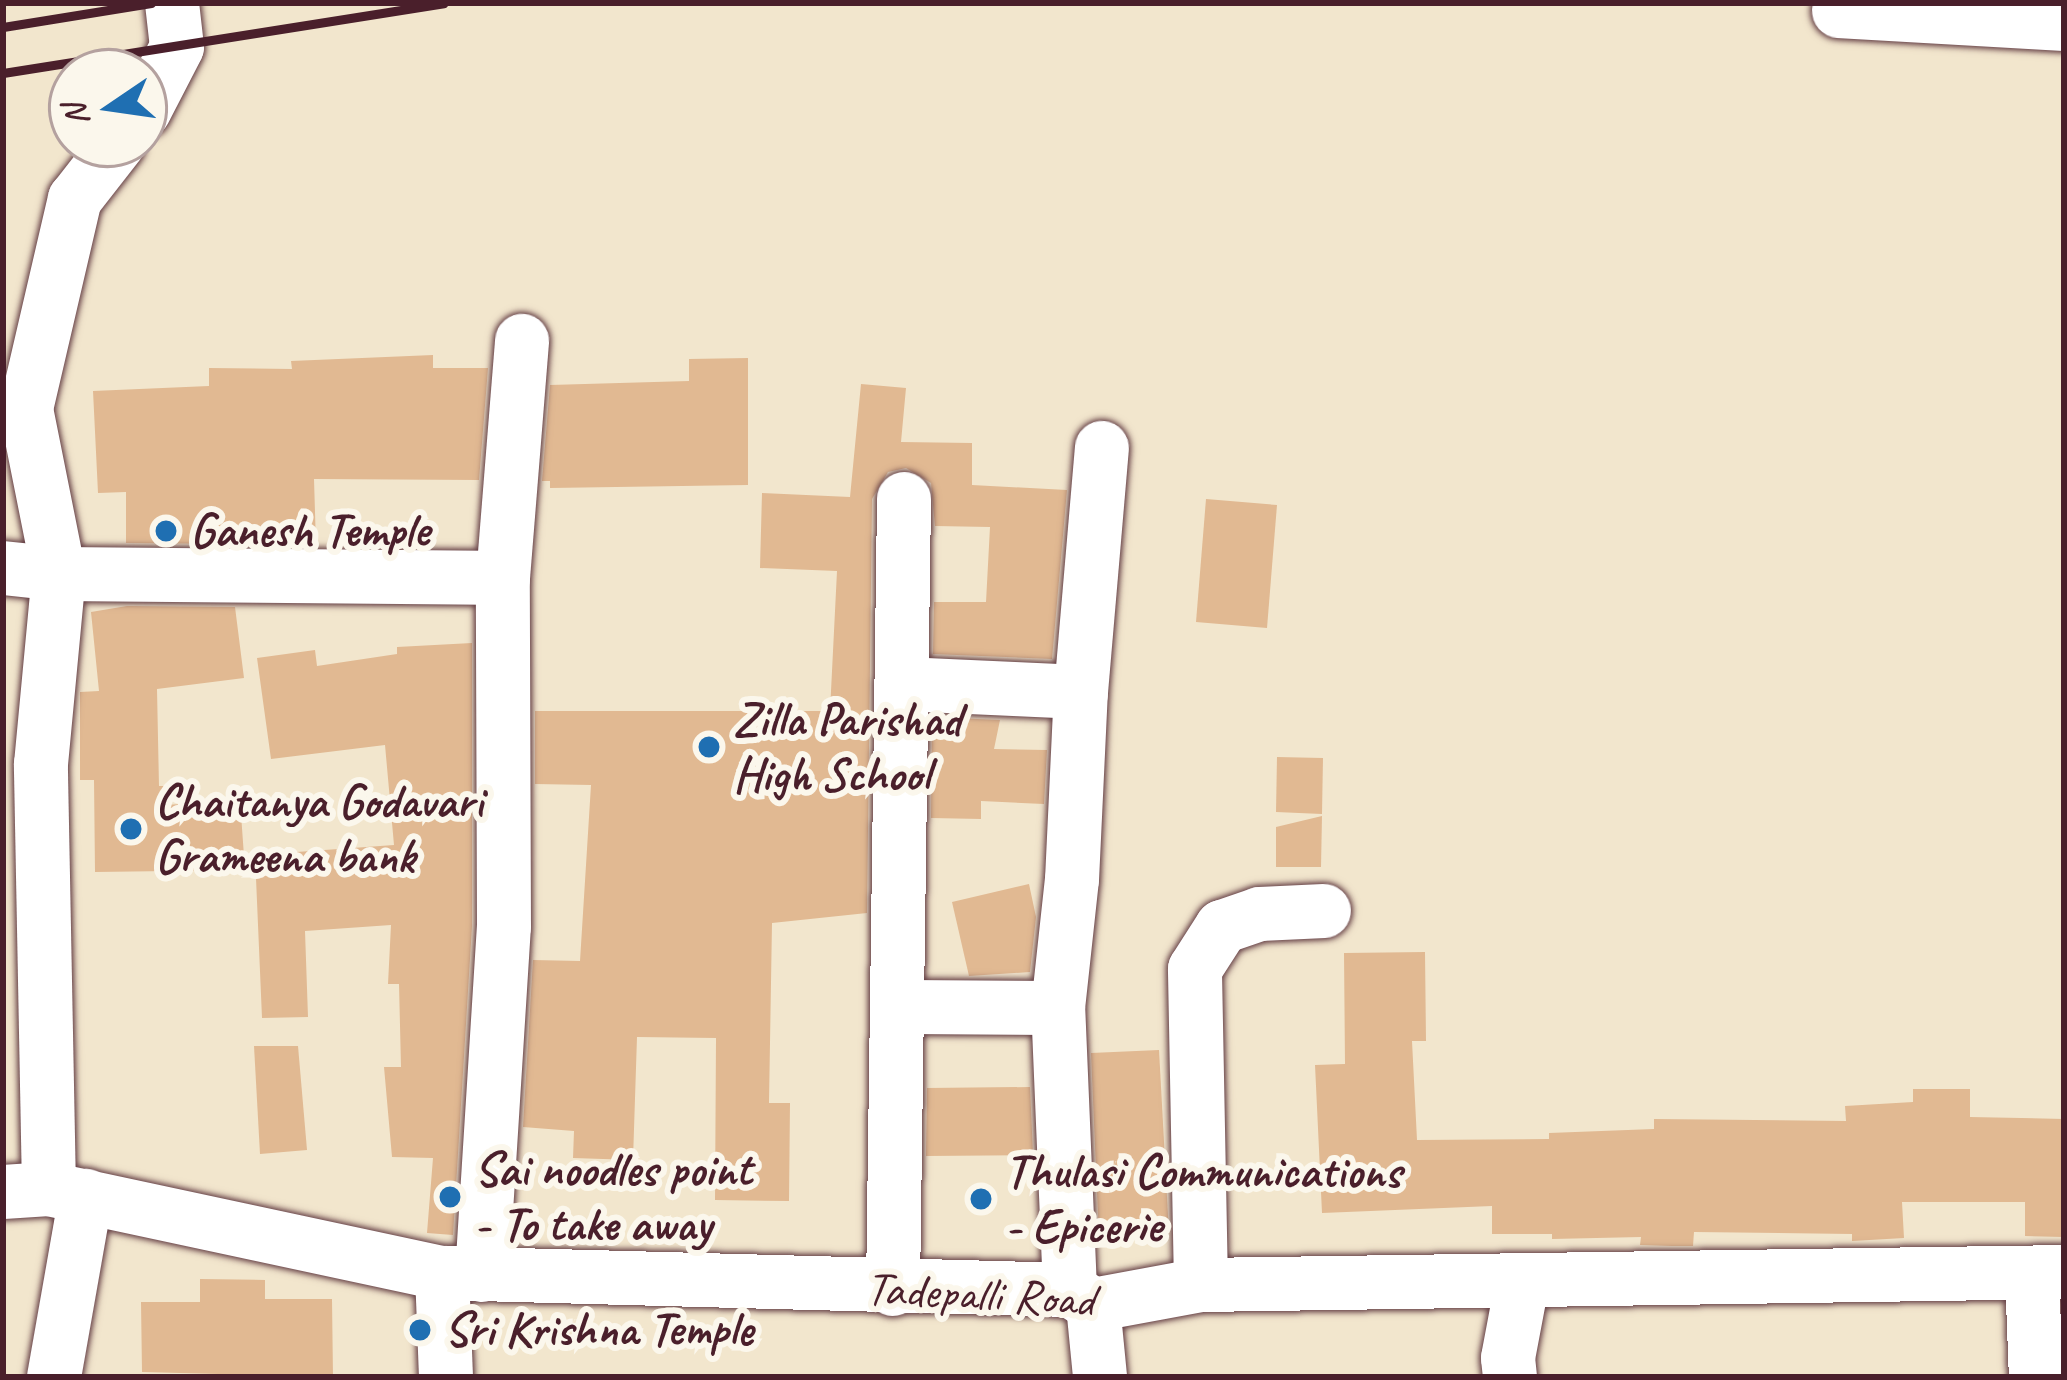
<!DOCTYPE html>
<html>
<head>
<meta charset="utf-8">
<style>
	body { margin:0 }
	#map { position:relative; width:2067px; height:1380px; overflow:hidden; background:#f2e6cd; font-family:Caveat,sans-serif }
	div>[style] { position:absolute }
	.building>* { inset:0; background:#e1b992 }
	.roads { filter:drop-shadow(0 0 3px #633d43) drop-shadow(0 0 3px #633d43) }
	.minor>* { height:54px; margin:-27px; padding:0 27px; transform-origin:27px; border-radius:27px; background:#fff }
	.rail>* { height:9px; margin:-4.5px; padding:0 4.5px; transform-origin:4.5px; border-radius:4.5px; background:#4a1f2b }
	.dots>* { width:33px; height:33px; translate:-50% -50%; box-sizing:border-box; border:6px solid #fbf7ec; border-radius:50% }
	span { translate:-50% -50%; white-space:nowrap; text-align:center; line-height:1.15; -webkit-text-stroke:12px #fbf7ec; paint-order:stroke }
	.poi-label { font-size:48px; color:#4a1f2b; font-weight:700 }
	.left { translate:0 -50%; text-align:left }
	.street-label { font-size:48px; color:#4a1f2b }
	.frame { position:absolute; inset:0; border:6px solid #4a1f2b; pointer-events:none }
	.north { position:absolute; left:48px; top:48px; width:120px; height:120px; box-sizing:border-box; background:#fbf7ec; border:3px solid #b4a19f; border-radius:50%; rotate:257deg; font-size:33px; font-weight:700; line-height:48px; text-align:center; color:#4a1f2b }
	.north::after { content:''; display:block; margin:auto; width:42px; height:54px; background:#1f6fb2; clip-path:polygon(50% 0,100% 100%,50% 72%,0 100%) }
</style>
</head>
<body>
<div id="map">
	<div class="building">
		<i style="clip-path:polygon(433px 355px,433px 368px,488px 368px,479px 480px,314px 479px,316px 545px,126px 543px,126px 492px,98px 493px,93px 391px,209px 386px,209px 368px,292px 369px,291px 361px)"></i>
		<i style="clip-path:polygon(748px 358px,748px 485px,550px 488px,550px 481px,542px 481px,550px 385px,689px 381px,689px 359px)"></i>
		<i style="clip-path:polygon(861px 384px,906px 388px,901px 442px,972px 443px,972px 485px,1067px 490px,1052px 659px,933px 654px,934px 602px,986px 602px,990px 527px,935px 526px,931px 483px,906px 468px,888px 472px,872px 499px,867px 913px,772px 923px,769px 1103px,790px 1103px,789px 1201px,715px 1200px,716px 1038px,637px 1037px,633px 1160px,573px 1158px,574px 1131px,523px 1127px,533px 960px,580px 961px,591px 785px,535px 784px,535px 711px,830px 711px,837px 571px,760px 568px,762px 493px,850px 497px)"></i>
		<i style="clip-path:polygon(1206px 499px,1277px 505px,1267px 628px,1196px 622px)"></i>
		<i style="clip-path:polygon(127px 606px,235px 607px,244px 678px,157px 689px,159px 786px,166px 786px,166px 805px,240px 800px,245px 870px,95px 872px,94px 780px,80px 780px,80px 692px,99px 691px,91px 612px)"></i>
		<i style="clip-path:polygon(472px 643px,472px 926px,453px 1235px,427px 1233px,433px 1158px,392px 1157px,384px 1067px,401px 1067px,399px 984px,388px 984px,391px 925px,305px 931px,308px 1017px,262px 1018px,255px 855px,394px 845px,385px 745px,271px 759px,257px 658px,315px 650px,317px 666px,397px 654px,397px 647px)"></i>
		<i style="clip-path:polygon(932px 717px,1000px 720px,994px 749px,1047px 750px,1044px 804px,981px 801px,981px 819px,931px 818px)"></i>
		<i style="clip-path:polygon(1277px 757px,1323px 758px,1322px 814px,1276px 812px)"></i>
		<i style="clip-path:polygon(1322px 816px,1321px 867px,1276px 867px,1276px 827px)"></i>
		<i style="clip-path:polygon(1029px 884px,1036px 917px,1030px 972px,969px 976px,952px 902px)"></i>
		<i style="clip-path:polygon(1425px 952px,1426px 1041px,1412px 1041px,1417px 1140px,1549px 1139px,1549px 1133px,1654px 1129px,1654px 1119px,1846px 1121px,1845px 1106px,1913px 1102px,1913px 1089px,1970px 1089px,1970px 1117px,2064px 1119px,2064px 1237px,2025px 1236px,2025px 1202px,1902px 1202px,1904px 1238px,1852px 1241px,1852px 1234px,1694px 1232px,1693px 1246px,1672px 1246px,1640px 1245px,1641px 1237px,1552px 1239px,1552px 1234px,1492px 1234px,1492px 1206px,1322px 1213px,1315px 1065px,1345px 1064px,1344px 953px)"></i>
		<i style="clip-path:polygon(254px 1046px,298px 1046px,307px 1150px,260px 1154px)"></i>
		<i style="clip-path:polygon(1159px 1050px,1169px 1234px,1099px 1237px,1091px 1053px)"></i>
		<i style="clip-path:polygon(1030px 1087px,1033px 1155px,926px 1156px,927px 1088px)"></i>
		<i style="clip-path:polygon(200px 1279px,265px 1280px,265px 1299px,332px 1299px,333px 1377px,142px 1372px,141px 1302px,200px 1302px)"></i>
	</div>
	<div class="roads">
		<div class="minor">
			<i style="left:1839px;top:11px;width:225px;rotate:3.3deg"></i>
			<i style="left:144px;top:111px;width:72px;rotate:-62.7deg"></i>
			<i style="left:177px;top:47px;width:44px;rotate:-96.5deg"></i>
			<i style="left:3px;top:568px;width:56px;rotate:6.1deg"></i>
			<i style="left:59px;top:574px;width:444px;rotate:0.5deg"></i>
			<i style="left:903px;top:684px;width:178px;rotate:2.6deg"></i>
			<i style="left:899px;top:1007px;width:159px;rotate:0.4deg"></i>
			<i style="left:49px;top:1189px;width:425px;rotate:-91.1deg"></i>
			<i style="left:41px;top:764px;width:191px;rotate:-84.6deg"></i>
			<i style="left:59px;top:574px;width:168px;rotate:-101.3deg"></i>
			<i style="left:26px;top:409px;width:216px;rotate:-76.9deg"></i>
			<i style="left:75px;top:199px;width:70px;rotate:-52deg"></i>
			<i style="left:3px;top:1192px;width:46px;rotate:-3.7deg"></i>
			<i style="left:49px;top:1189px;width:402px;rotate:12.1deg"></i>
			<i style="left:442px;top:1273px;width:628px;rotate:1.55deg"></i>
			<i style="left:1070px;top:1290px;width:27px;rotate:33deg"></i>
			<i style="left:1093px;top:1305px;width:110px;rotate:-10.5deg"></i>
			<i style="left:1201px;top:1285px;width:863px;rotate:-0.86deg"></i>
			<i style="left:442px;top:1273px;width:104px;rotate:87.8deg"></i>
			<i style="left:482px;top:1275px;width:349px;rotate:-86.4deg"></i>
			<i style="left:504px;top:927px;width:349px;rotate:-90.2deg"></i>
			<i style="left:503px;top:578px;width:238px;rotate:-85.4deg"></i>
			<i style="left:2032px;top:1275px;width:102px;rotate:87.8deg"></i>
			<i style="left:1201px;top:1285px;width:316px;rotate:-91.1deg"></i>
			<i style="left:1195px;top:969px;width:50px;rotate:-57.3deg"></i>
			<i style="left:1222px;top:927px;width:40px;rotate:-18.9deg"></i>
			<i style="left:1260px;top:914px;width:64px;rotate:-2.7deg"></i>
			<i style="left:893px;top:1289px;width:790px;rotate:-89.2deg"></i>
			<i style="left:1070px;top:1290px;width:282px;rotate:-92.4deg"></i>
			<i style="left:1058px;top:1008px;width:129px;rotate:-83.8deg"></i>
			<i style="left:1072px;top:880px;width:188px;rotate:-87.3deg"></i>
			<i style="left:1081px;top:692px;width:245px;rotate:-85.1deg"></i>
			<i style="left:1093px;top:1305px;width:72px;rotate:84.4deg"></i>
			<i style="left:54px;top:1377px;width:184px;rotate:-80deg"></i>
			<i style="left:1510px;top:1377px;width:19px;rotate:-96deg"></i>
			<i style="left:1508px;top:1358px;width:75px;rotate:-79.3deg"></i>
		</div>
	</div>
	<div class="rail">
		<i style="left:3px;top:27px;width:150px;rotate:-9.2deg"></i>
		<i style="left:3px;top:73px;width:446px;rotate:-9deg"></i>
	</div>
	<div class="dots">
		<i style="left:166px;top:531px;background:#1f6fb2"></i>
		<i style="left:709px;top:747px;background:#1f6fb2"></i>
		<i style="left:131px;top:829px;background:#1f6fb2"></i>
		<i style="left:450px;top:1197px;background:#1f6fb2"></i>
		<i style="left:981px;top:1199px;background:#1f6fb2"></i>
		<i style="left:420px;top:1330px;background:#1f6fb2"></i>
	</div>
	<div class="poi-label">
		<span class="left" style="left:190px;top:531px">Ganesh Temple</span>
		<span class="left" style="left:733px;top:747px">Zilla Parishad<br>High School</span>
		<span class="left" style="left:155px;top:829px">Chaitanya Godavari<br>Grameena bank</span>
		<span class="left" style="left:474px;top:1197px">Sai noodles point<br>- To take away</span>
		<span class="left" style="left:1005px;top:1199px">Thulasi Communications<br>- Epicerie</span>
		<span class="left" style="left:444px;top:1330px">Sri Krishna Temple</span>
	</div>
	<div class="street-label">
		<span style="left:980px;top:1294px;rotate:3deg">Tadepalli Road</span>
	</div>
	<div class="frame"></div>
	<div class="north">N</div>
</div>
</body>
</html>
